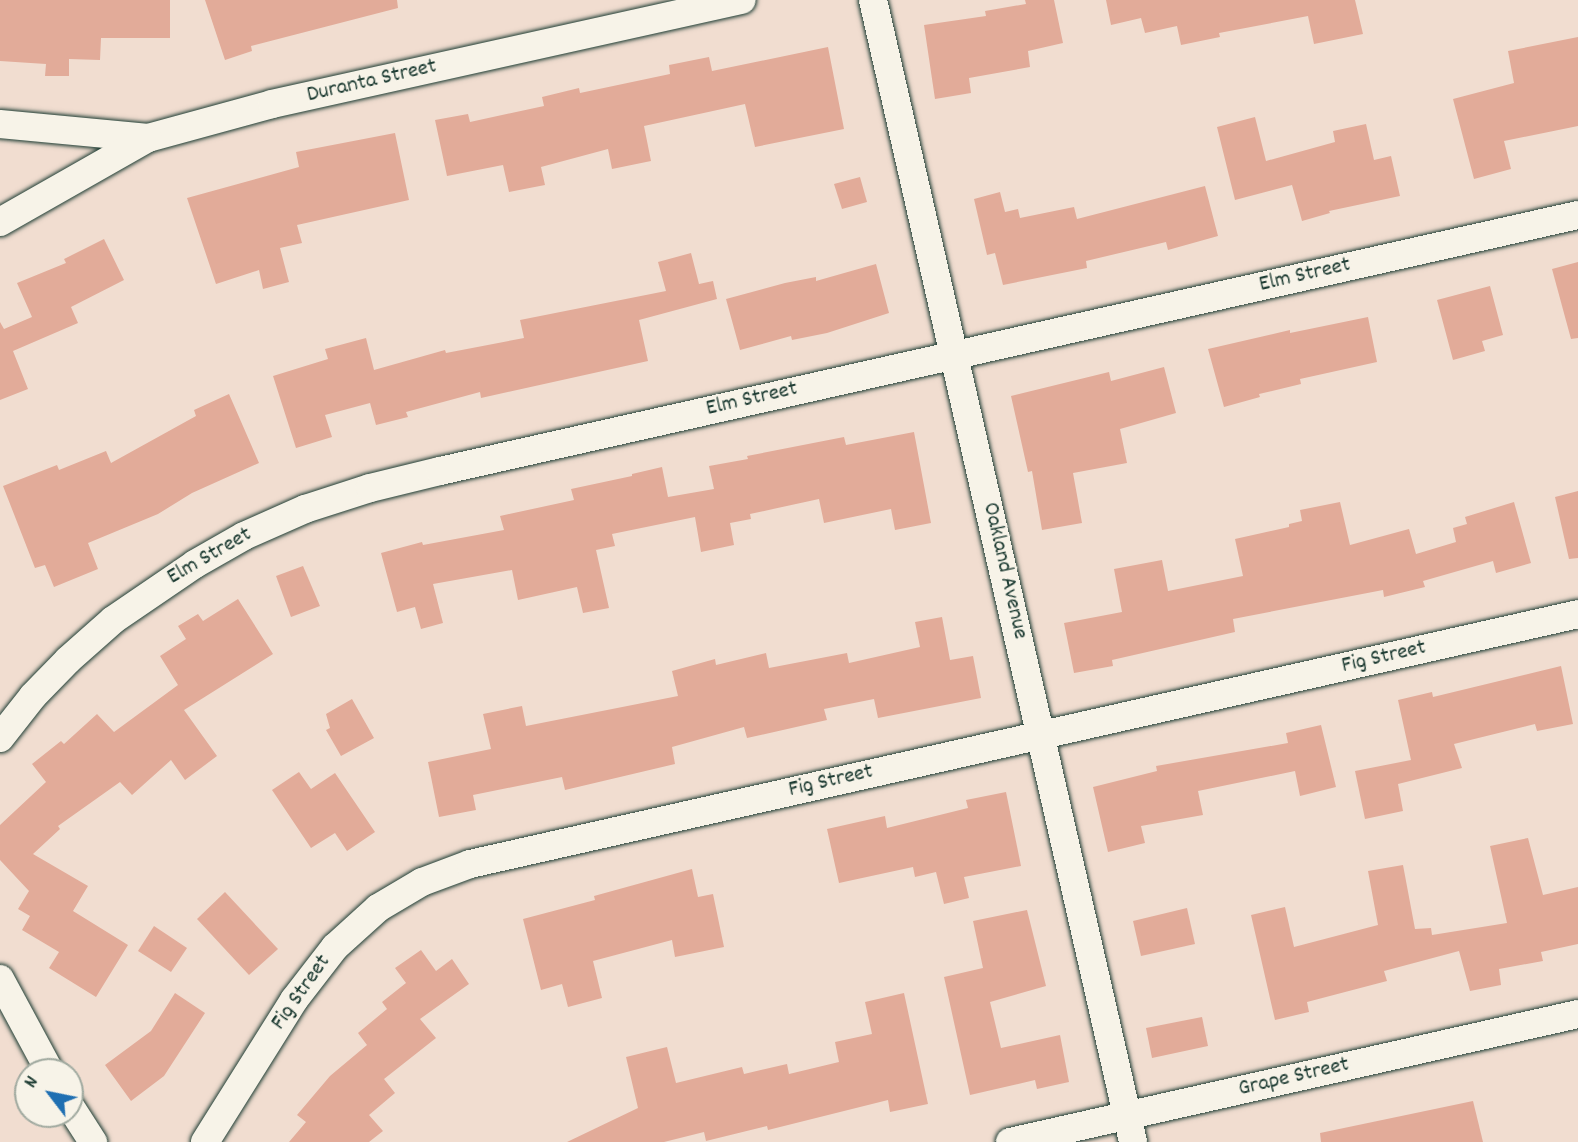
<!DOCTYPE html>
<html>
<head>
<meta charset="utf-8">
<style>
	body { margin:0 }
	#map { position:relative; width:1578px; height:1142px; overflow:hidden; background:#f1ddd0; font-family:Dekko,sans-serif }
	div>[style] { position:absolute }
	.building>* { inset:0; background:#e2ab99 }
	.roads { filter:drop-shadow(0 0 2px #1f3d34) drop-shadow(0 0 2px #1f3d34) }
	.minor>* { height:28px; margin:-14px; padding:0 14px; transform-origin:14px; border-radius:14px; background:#f7f3e8 }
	span { translate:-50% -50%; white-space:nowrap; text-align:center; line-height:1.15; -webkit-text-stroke:5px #f7f3e8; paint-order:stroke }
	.street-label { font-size:23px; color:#1f3d34 }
	.north { position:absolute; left:14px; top:1058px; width:70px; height:70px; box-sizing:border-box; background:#f7f3e8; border:2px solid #a1aaa0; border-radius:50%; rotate:302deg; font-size:19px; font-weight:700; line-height:28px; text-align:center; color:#1f3d34 }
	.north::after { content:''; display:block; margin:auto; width:24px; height:32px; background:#1f6fb2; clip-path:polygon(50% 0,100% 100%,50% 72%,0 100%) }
</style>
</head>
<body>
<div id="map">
	<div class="building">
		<i style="clip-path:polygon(0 0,170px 0,170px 38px,101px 38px,100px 60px,69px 59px,69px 76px,45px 76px,46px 64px,0 61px)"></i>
		<i style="clip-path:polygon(205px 0,397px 0,398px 8px,251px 46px,252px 51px,225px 60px)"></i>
		<i style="clip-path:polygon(1025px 0,1054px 0,1063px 43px,1028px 51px,1030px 67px,969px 78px,971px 93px,935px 99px,924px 25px,986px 16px,985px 11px,1026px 4px)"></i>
		<i style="clip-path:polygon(1106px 0,1355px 0,1363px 34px,1314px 44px,1308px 16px,1219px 33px,1220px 37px,1181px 45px,1177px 26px,1145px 33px,1141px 18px,1111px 25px)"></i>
		<i style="clip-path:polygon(1578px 37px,1578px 126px,1504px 141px,1511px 169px,1474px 179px,1453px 99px,1514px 83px,1508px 51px)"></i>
		<i style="clip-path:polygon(828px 47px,844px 129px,755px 147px,745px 104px,644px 126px,651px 161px,612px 169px,608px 149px,541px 167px,545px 185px,509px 192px,503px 165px,447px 176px,435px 120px,468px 114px,470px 122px,544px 106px,542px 97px,579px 88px,580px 93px,670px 74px,669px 65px,709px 57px,712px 71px)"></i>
		<i style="clip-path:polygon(1255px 117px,1266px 161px,1335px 142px,1333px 131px,1366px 124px,1374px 160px,1391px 156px,1400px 196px,1329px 211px,1330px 213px,1302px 221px,1292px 185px,1235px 200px,1217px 127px)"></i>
		<i style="clip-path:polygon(395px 133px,409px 200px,297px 225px,302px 243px,280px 248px,289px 282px,263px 289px,259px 270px,216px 284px,187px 198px,299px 167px,296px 152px)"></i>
		<i style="clip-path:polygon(860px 177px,867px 202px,842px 209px,834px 184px)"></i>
		<i style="clip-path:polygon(1205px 186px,1218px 236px,1168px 250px,1166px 242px,1086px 261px,1087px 268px,1003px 285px,995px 253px,987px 255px,974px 199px,1000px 192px,1005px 212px,1018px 209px,1020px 218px,1074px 207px,1077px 219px)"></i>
		<i style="clip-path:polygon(104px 239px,124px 280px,71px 307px,78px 323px,13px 351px,28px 389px,0 400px,0 322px,4px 329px,32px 317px,17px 283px,66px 263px,64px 259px)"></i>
		<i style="clip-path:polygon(691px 253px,699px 284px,713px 281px,717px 299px,639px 320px,648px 361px,481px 398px,480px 392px,406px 412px,408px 417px,376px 425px,370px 403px,325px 415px,332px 437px,296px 448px,273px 376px,328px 359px,325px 349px,366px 338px,374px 370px,445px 350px,446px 353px,524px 338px,520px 320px,666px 291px,658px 262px)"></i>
		<i style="clip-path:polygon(1578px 262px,1578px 338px,1571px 339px,1552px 269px)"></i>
		<i style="clip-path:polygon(876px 264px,889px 313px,827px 333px,792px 340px,791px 336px,740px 350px,726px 299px,785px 283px,816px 277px,816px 281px)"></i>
		<i style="clip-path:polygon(1490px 286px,1503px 335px,1482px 341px,1485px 351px,1453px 360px,1437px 300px)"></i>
		<i style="clip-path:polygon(1368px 317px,1377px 362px,1300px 379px,1301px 384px,1259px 394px,1260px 397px,1224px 407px,1208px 349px,1290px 330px,1290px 333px)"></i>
		<i style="clip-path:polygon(1164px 367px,1176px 413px,1120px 429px,1127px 463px,1073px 473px,1082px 523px,1042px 530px,1032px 471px,1028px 472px,1011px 396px,1109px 372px,1111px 381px)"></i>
		<i style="clip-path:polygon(229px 394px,259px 463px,192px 493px,158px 514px,88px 543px,98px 569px,54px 587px,45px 565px,35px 568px,3px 486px,57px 465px,59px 470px,106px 451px,111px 463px,196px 416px,194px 410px)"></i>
		<i style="clip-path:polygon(914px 432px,931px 523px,895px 530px,891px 509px,824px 523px,819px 499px,750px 514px,751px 519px,730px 523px,734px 545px,701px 552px,695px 517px,612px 534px,615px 546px,596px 550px,609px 608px,583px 613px,577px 587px,518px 600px,512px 570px,433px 584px,443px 623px,421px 629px,415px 607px,397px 612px,381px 553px,422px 542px,423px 545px,504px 530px,500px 516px,574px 500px,571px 489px,632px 476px,632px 474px,662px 467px,668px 497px,714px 489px,709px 466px,748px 459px,747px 456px,844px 437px,846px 445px)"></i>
		<i style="clip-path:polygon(1578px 491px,1578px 558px,1569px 559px,1555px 497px)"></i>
		<i style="clip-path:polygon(1340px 502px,1350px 545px,1409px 529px,1416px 554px,1456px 542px,1453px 528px,1467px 524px,1465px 517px,1514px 502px,1531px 563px,1496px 573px,1493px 561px,1423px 581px,1425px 587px,1384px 597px,1383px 590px,1233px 619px,1235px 632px,1112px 660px,1113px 666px,1074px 673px,1064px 623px,1122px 612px,1114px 569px,1162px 560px,1168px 591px,1243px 576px,1235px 539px,1289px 527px,1289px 524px,1302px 521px,1300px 510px)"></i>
		<i style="clip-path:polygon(303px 566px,320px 606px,291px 617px,276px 576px)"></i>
		<i style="clip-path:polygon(238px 599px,273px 654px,184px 710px,217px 756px,185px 780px,171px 760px,132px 795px,120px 782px,58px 826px,60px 829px,33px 854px,88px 886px,73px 911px,128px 945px,96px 997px,49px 968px,59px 952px,22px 930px,30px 916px,18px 909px,29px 891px,0 860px,0 825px,46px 782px,32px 764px,61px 741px,64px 744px,97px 714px,114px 732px,178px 685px,160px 656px,186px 639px,178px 626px,198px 614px,203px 621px)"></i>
		<i style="clip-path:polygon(942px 617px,950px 660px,973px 656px,981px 698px,878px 718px,874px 699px,824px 709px,827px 720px,747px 738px,744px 727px,672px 747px,675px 764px,565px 790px,562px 777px,473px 795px,476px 810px,439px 817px,428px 762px,491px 749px,483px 714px,522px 706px,526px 726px,678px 696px,672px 671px,715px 659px,716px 665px,766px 653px,769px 668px,847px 653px,849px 663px,920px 647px,915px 622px)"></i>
		<i style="clip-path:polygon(1561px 666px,1573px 724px,1537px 731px,1535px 724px,1454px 744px,1462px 768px,1398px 784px,1403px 811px,1365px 819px,1355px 771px,1411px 760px,1398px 700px,1432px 692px,1433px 697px)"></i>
		<i style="clip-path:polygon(352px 699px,374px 738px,341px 756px,326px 730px,330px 728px,326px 714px)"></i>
		<i style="clip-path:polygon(1321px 725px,1336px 787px,1300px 796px,1295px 771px,1198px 791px,1203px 815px,1141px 826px,1145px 843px,1108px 852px,1093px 787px,1157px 771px,1156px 766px,1288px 743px,1286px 733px)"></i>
		<i style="clip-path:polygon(299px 772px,311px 789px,335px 773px,375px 832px,347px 851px,335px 833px,311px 848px,272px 790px)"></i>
		<i style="clip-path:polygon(1006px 792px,1021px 866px,964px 877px,969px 898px,944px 904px,936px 872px,915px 877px,913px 867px,839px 883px,827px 829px,885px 816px,887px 828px,968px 808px,966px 800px)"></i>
		<i style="clip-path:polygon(1528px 838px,1543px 895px,1578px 887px,1578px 944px,1541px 952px,1543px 961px,1499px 969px,1501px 985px,1470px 991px,1459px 951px,1384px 971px,1387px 981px,1307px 1002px,1309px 1012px,1275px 1020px,1251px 915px,1285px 907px,1294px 947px,1378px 925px,1368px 871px,1403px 865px,1415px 929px,1431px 928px,1432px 935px,1507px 923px,1490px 846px)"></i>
		<i style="clip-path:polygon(692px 869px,698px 897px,713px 894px,724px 947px,675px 957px,672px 940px,593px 961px,602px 998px,568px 1007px,562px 984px,541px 990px,523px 919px,595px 900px,594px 896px)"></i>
		<i style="clip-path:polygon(225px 892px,278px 949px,249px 975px,197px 919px)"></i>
		<i style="clip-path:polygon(1187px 908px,1195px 944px,1141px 956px,1133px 921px)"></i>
		<i style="clip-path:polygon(1027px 910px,1046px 986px,990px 1002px,1001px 1048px,1060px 1035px,1069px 1082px,1037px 1089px,1035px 1080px,970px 1095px,944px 977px,983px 968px,973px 921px)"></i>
		<i style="clip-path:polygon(154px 926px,187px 948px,171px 972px,138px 951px)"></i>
		<i style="clip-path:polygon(421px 950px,436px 971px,452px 959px,469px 984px,420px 1019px,436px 1038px,384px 1079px,395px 1093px,369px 1115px,383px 1131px,369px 1142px,289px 1142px,306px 1122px,297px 1115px,330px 1076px,367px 1045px,358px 1033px,387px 1009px,382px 1002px,406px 983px,395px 968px)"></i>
		<i style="clip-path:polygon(175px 993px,205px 1013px,164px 1076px,131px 1101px,105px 1065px,151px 1031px)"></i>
		<i style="clip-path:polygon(904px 993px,928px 1104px,890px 1112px,888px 1100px,768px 1130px,767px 1126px,706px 1141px,704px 1132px,664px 1142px,567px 1142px,638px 1108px,626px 1057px,667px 1047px,676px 1083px,742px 1067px,744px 1074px,787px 1064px,789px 1074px,839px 1062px,835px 1042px,872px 1034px,865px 1002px)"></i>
		<i style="clip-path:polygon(1202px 1017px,1208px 1046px,1152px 1058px,1146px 1028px)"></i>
		<i style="clip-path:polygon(1473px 1101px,1483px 1142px,1321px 1142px,1320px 1133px)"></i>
	</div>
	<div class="roads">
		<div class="minor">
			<i style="left:873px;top:0;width:1171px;rotate:77.17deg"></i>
			<i style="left:0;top:124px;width:149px;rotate:5.4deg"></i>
			<i style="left:148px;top:138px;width:129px;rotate:-15.3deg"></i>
			<i style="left:272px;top:104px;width:481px;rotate:-12.5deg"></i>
			<i style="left:0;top:222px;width:170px;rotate:-29.6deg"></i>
			<i style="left:0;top:738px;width:53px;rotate:-51.8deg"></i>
			<i style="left:33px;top:696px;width:50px;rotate:-45.8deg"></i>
			<i style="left:68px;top:660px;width:60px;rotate:-41.6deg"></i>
			<i style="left:113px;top:620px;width:99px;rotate:-34.3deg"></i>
			<i style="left:195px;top:564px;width:56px;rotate:-29.7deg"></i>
			<i style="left:244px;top:536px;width:67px;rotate:-23.9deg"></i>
			<i style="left:305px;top:509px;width:68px;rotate:-17.9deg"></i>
			<i style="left:370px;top:488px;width:72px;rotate:-13.7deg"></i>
			<i style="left:440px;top:471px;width:1166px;rotate:-12.68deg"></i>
			<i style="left:0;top:979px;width:106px;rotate:61.7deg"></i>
			<i style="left:70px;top:1106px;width:43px;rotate:57.4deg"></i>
			<i style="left:205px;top:1142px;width:168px;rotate:-57.9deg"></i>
			<i style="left:294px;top:1000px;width:67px;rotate:-52.3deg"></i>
			<i style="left:335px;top:947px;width:58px;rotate:-42.2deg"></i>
			<i style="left:378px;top:908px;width:51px;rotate:-30.6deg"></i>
			<i style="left:422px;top:882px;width:51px;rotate:-20.6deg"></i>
			<i style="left:470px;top:864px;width:1136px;rotate:-12.71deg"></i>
			<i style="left:1010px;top:1142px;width:582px;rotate:-12.7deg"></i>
		</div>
	</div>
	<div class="street-label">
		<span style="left:372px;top:82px;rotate:-13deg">Duranta Street</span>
		<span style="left:1305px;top:276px;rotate:-13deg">Elm Street</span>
		<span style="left:752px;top:400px;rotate:-13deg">Elm Street</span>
		<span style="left:210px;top:557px;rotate:-30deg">Elm Street</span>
		<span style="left:1004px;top:571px;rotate:77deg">Oakland Avenue</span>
		<span style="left:1384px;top:658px;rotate:-13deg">Fig Street</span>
		<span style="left:831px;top:782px;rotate:-13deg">Fig Street</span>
		<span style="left:302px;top:993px;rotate:-55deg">Fig Street</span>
		<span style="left:1294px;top:1078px;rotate:-13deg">Grape Street</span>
	</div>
	<div class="north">N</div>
</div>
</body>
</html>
